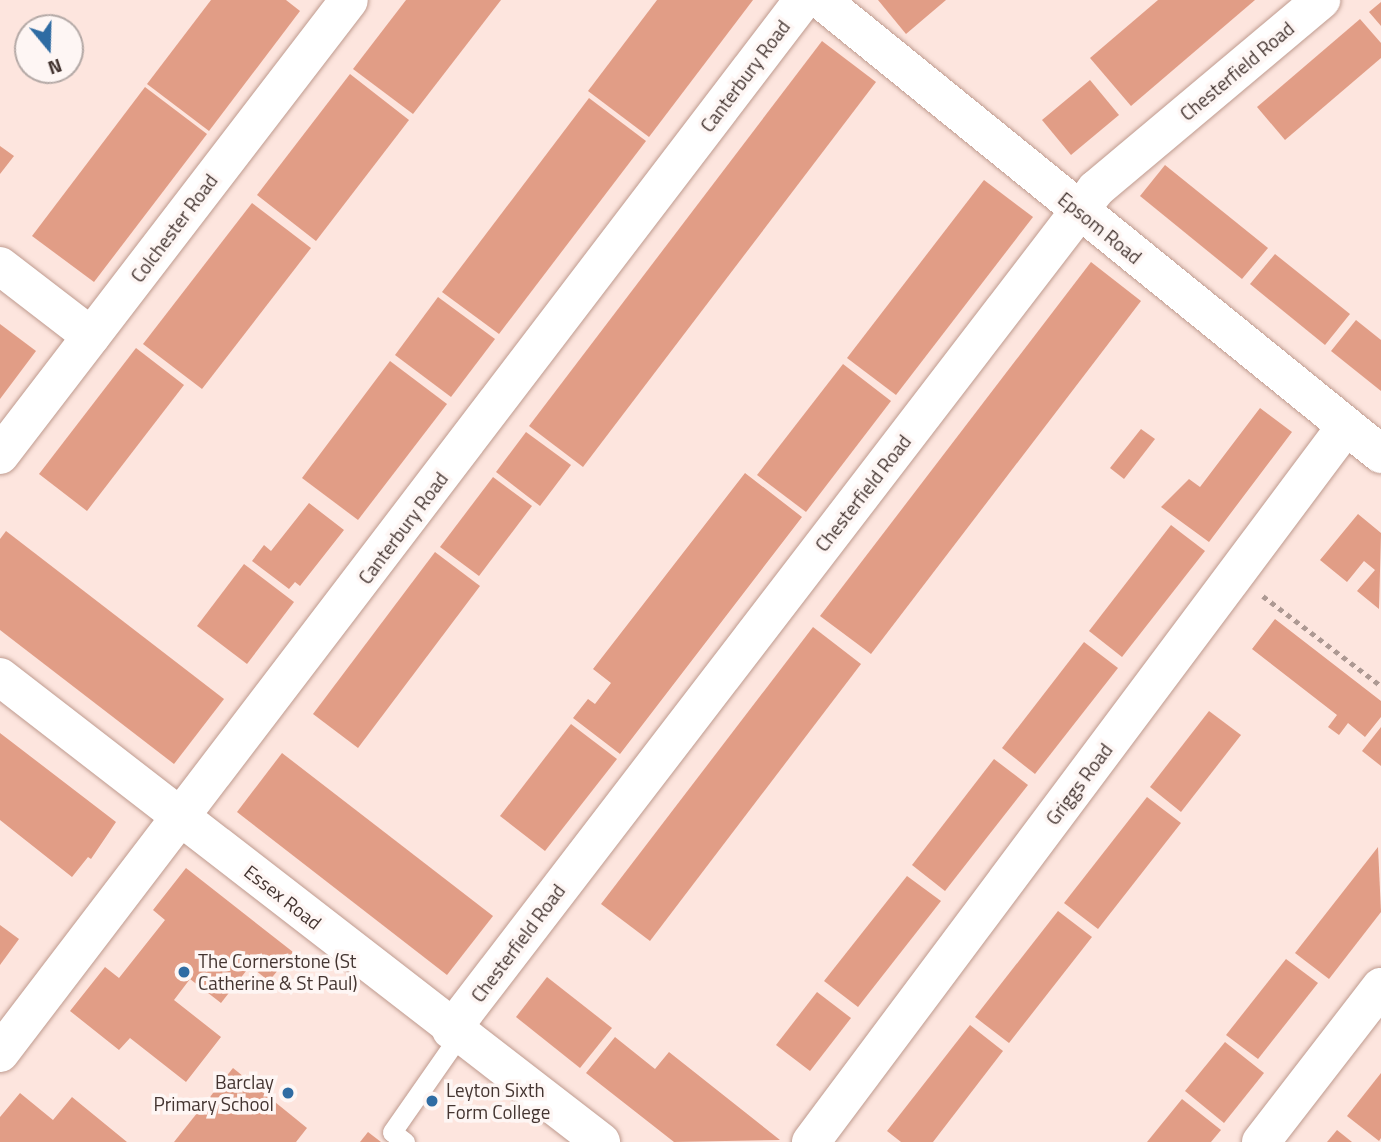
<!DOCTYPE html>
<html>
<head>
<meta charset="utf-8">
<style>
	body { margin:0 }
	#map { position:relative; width:1381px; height:1142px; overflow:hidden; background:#fde5de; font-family:"Titillium Web",sans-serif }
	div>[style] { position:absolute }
	.building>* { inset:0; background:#e19d86 }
	.path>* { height:4.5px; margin-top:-2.25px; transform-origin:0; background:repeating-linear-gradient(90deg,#ad9993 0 5px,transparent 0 10px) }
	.roads { filter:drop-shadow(0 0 2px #bf9b8f) drop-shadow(0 0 2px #bf9b8f) }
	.lane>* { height:19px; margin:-9.5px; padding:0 9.5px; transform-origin:9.5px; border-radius:9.5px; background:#fff }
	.street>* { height:38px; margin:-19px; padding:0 19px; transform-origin:19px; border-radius:19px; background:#fff }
	.secondary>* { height:38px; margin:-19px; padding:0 19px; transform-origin:19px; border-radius:19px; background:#fff }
	.dots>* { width:19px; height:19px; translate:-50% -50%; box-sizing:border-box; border:4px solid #fef6f4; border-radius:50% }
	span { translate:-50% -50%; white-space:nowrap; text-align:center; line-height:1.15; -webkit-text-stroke:7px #fef6f4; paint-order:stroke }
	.street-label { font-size:19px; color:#443531 }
	.poi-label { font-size:19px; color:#443531 }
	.left { translate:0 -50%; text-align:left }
	.right { translate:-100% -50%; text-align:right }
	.north { position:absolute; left:14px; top:14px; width:70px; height:70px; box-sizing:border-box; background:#fef6f4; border:2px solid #b4a9a6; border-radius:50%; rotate:161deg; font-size:19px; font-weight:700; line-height:28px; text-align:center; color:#443531 }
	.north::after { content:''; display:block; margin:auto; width:24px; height:32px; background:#2f6ca3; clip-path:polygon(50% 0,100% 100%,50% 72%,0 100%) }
</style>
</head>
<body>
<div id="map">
	<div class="building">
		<i style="clip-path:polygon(211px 0,286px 0,300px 11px,209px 131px,147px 84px)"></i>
		<i style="clip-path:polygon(406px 0,501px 0,413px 114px,353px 69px)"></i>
		<i style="clip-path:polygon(657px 0,753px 0,649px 137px,588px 91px)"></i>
		<i style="clip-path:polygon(878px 0,946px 0,906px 34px)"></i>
		<i style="clip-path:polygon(1158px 0,1255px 0,1131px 106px,1090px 58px)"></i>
		<i style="clip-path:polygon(1381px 2px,1381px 26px,1369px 12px)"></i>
		<i style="clip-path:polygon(1360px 19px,1381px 43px,1381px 58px,1285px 140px,1257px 107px)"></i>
		<i style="clip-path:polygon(822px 41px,876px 82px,583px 467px,529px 426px)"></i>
		<i style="clip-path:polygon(350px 74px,409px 120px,316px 241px,257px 195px)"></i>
		<i style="clip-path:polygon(1090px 80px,1119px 115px,1071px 155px,1042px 120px)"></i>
		<i style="clip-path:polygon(145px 87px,207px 134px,94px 282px,32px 236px)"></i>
		<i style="clip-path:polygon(589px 98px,646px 141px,499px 334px,442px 292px)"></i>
		<i style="clip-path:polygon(0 146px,14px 156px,0 174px)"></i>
		<i style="clip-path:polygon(1165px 165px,1268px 248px,1242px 279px,1140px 196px)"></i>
		<i style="clip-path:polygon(984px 180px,1033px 217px,896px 395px,847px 358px)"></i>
		<i style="clip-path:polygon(252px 203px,311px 248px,202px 389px,143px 344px)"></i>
		<i style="clip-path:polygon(1275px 254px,1350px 314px,1325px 345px,1250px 284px)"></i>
		<i style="clip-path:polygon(1091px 262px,1141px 301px,871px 654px,820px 616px)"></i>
		<i style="clip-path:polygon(438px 297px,495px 339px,451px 397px,395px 355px)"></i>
		<i style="clip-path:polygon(1356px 320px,1381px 340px,1381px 391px,1331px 351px)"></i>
		<i style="clip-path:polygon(0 324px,36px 351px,0 399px)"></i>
		<i style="clip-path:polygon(136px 348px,184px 385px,87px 511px,39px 474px)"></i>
		<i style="clip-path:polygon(390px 361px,447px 404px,358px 520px,302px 478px)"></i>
		<i style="clip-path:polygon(843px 364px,891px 401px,806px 512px,757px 475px)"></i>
		<i style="clip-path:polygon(1260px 408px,1292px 432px,1209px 542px,1161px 507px,1189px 479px,1200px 487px)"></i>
		<i style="clip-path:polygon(1141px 429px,1155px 439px,1124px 479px,1110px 468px)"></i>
		<i style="clip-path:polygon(526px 432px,571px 465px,540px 506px,496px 472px)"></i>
		<i style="clip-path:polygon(745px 473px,802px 517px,620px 754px,573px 718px,588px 699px,595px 704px,611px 683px,593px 669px)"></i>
		<i style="clip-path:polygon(493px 477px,532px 506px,479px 576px,440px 547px)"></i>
		<i style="clip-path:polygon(309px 503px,344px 530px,300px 586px,295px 582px,289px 589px,252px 561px,264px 545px,271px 551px)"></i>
		<i style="clip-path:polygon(1358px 514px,1381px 533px,1379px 609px,1357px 591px,1375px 570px,1364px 561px,1347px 582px,1320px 560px)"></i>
		<i style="clip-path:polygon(1171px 525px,1205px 551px,1122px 657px,1089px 631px)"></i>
		<i style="clip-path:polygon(6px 531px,224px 699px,174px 764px,0 630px,0 539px)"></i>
		<i style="clip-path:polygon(435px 552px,480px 586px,358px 748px,313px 714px)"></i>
		<i style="clip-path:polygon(244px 564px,294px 602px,247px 664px,197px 626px)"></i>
		<i style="clip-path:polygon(1275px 619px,1381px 701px,1381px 717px,1365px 737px,1348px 723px,1339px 735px,1328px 727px,1337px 715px,1252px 649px)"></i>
		<i style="clip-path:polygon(813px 627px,861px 664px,650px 941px,601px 904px)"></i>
		<i style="clip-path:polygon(1084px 642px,1118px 668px,1035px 774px,1002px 748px)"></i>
		<i style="clip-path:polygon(1209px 711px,1241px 735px,1181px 812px,1150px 787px)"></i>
		<i style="clip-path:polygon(571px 724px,617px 759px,545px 851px,500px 816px)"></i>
		<i style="clip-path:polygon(1381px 727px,1381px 766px,1362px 751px)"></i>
		<i style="clip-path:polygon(0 733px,116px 822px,91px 859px,88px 857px,72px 877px,0 820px)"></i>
		<i style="clip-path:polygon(282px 753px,493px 916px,447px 975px,237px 812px)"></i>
		<i style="clip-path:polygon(994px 759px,1028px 785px,945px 891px,912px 865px)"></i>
		<i style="clip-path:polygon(1147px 797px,1181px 823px,1098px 929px,1064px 903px)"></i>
		<i style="clip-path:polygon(1378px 847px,1381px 912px,1329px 979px,1295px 953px)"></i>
		<i style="clip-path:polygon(186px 868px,293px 952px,269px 981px,250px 966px,221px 1003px,190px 979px,174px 1000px,221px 1037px,186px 1082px,130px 1038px,119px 1050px,70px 1011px,105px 967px,119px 978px,165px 920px,153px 910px)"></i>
		<i style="clip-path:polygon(907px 876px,941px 901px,858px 1007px,824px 981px)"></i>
		<i style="clip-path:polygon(1058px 911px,1092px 937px,1009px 1043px,975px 1017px)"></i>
		<i style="clip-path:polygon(0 925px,19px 939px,0 965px)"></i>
		<i style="clip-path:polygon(1286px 959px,1318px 983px,1258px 1059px,1226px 1035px)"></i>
		<i style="clip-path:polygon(547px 977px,612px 1028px,580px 1068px,516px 1017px)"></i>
		<i style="clip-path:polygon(817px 992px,851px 1018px,810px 1071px,776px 1045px)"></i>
		<i style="clip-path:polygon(970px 1025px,1003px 1051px,933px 1142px,901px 1142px,887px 1131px)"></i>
		<i style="clip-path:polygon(615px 1037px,655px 1069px,669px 1052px,780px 1140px,674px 1142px,586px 1073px)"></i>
		<i style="clip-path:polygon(1225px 1042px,1264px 1073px,1224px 1123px,1185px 1091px)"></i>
		<i style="clip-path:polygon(233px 1068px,307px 1128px,296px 1142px,174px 1142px)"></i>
		<i style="clip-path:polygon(1381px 1073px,1381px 1138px,1379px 1141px,1347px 1116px)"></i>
		<i style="clip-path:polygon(20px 1093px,53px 1120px,72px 1097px,127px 1142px,0 1142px,0 1117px)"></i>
		<i style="clip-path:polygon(1182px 1099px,1221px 1130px,1211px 1142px,1147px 1142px)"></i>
		<i style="clip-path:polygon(1337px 1130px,1352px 1142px,1327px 1142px)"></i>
		<i style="clip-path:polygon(368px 1132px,381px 1142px,360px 1142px)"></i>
	</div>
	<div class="path">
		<i style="left:1263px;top:596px;width:148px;rotate:37.3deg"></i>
	</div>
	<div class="roads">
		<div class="lane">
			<i style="left:405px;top:1142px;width:16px;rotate:-142deg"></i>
			<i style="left:392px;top:1132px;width:117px;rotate:-55.1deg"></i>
		</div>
		<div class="street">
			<i style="left:821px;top:0;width:721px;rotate:39.03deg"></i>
			<i style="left:0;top:266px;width:115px;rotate:37.6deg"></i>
			<i style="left:0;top:455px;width:573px;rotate:-52.51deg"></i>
			<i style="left:451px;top:1030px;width:1060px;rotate:-52.51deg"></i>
			<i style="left:1096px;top:189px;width:294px;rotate:-40deg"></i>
			<i style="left:0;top:1053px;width:1324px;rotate:-52.67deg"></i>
			<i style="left:811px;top:1142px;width:894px;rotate:-53.23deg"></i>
			<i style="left:1261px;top:1142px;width:196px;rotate:-52.3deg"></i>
		</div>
		<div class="secondary">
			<i style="left:0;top:677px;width:760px;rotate:37.73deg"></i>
		</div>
	</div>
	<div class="dots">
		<i style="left:184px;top:972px;background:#2f6ca3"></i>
		<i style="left:288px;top:1093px;background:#2f6ca3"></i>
		<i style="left:432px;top:1101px;background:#2f6ca3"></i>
	</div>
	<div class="street-label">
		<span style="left:1237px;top:71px;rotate:-40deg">Chesterfield Road</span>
		<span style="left:745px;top:76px;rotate:-53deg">Canterbury Road</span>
		<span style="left:174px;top:228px;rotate:-53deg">Colchester Road</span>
		<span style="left:1100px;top:228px;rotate:39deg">Epsom Road</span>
		<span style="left:863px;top:493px;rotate:-52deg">Chesterfield Road</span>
		<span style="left:403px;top:528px;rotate:-53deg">Canterbury Road</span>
		<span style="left:1079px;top:784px;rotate:-53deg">Griggs Road</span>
		<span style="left:283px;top:897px;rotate:38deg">Essex Road</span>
		<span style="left:518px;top:943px;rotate:-53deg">Chesterfield Road</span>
	</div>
	<div class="poi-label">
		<span class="left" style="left:198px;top:972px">The Cornerstone (St<br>Catherine &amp; St Paul)</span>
		<span class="right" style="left:274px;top:1093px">Barclay<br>Primary School</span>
		<span class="left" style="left:446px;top:1101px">Leyton Sixth<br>Form College</span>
	</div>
	<div class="north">N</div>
</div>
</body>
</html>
